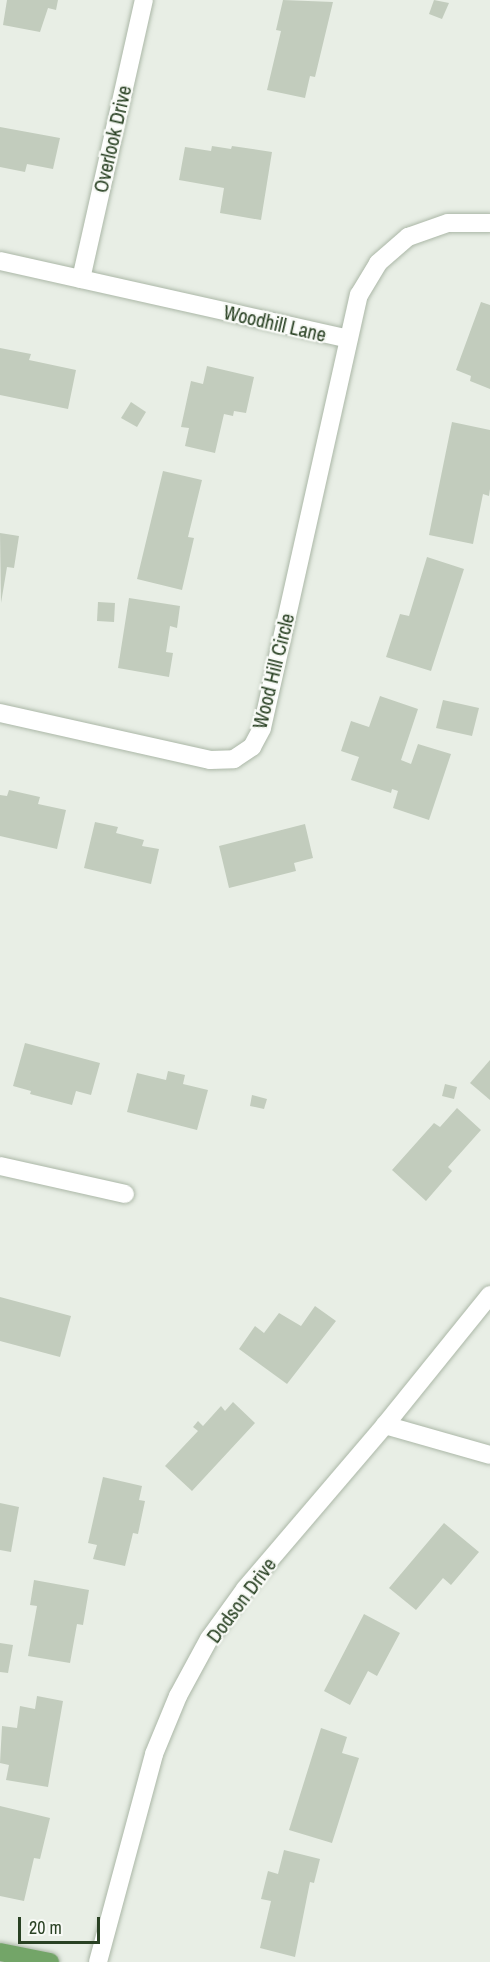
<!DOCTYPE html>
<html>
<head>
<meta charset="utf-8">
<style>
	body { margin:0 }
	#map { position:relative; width:490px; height:1962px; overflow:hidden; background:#e8eee5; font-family:"Archivo Narrow",sans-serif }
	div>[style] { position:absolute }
	.building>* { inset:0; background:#c2ccbd }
	.roads { filter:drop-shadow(0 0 2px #abb7a7) drop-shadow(0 0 2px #abb7a7) }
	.minor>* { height:18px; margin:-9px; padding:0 9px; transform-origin:9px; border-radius:9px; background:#fff }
	.major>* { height:18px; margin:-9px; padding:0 9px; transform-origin:9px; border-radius:9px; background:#73a568 }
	span { translate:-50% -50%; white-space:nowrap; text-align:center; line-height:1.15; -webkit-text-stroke:4.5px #f8faf6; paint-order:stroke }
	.street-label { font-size:20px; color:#294123 }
	.scale { position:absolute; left:18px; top:1917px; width:82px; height:27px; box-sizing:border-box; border:3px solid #294123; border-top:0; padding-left:8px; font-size:18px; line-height:21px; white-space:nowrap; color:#294123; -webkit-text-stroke:4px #f8faf6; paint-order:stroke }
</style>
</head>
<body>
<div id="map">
	<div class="building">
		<i style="clip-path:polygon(7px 0,58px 0,56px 10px,48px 8px,40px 32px,3px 25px)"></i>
		<i style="clip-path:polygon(283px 0,333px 2px,315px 77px,310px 76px,305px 98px,267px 90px,281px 31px,276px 30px)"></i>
		<i style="clip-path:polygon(434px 0,449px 3px,442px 19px,429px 14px)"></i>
		<i style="clip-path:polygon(0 127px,60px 138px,53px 169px,27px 164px,25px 172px,0 167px)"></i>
		<i style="clip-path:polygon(212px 146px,231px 149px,232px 146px,272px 152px,261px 220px,220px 213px,224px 188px,179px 180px,185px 147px,211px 151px)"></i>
		<i style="clip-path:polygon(481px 302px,490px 305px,490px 389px,470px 381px,471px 376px,456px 370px)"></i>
		<i style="clip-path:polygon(0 348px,31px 354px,29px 360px,76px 370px,68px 409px,0 395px)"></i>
		<i style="clip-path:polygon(207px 366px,254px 377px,246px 413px,234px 411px,233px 416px,224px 414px,215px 453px,185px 446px,189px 428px,181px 427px,191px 381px,203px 384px)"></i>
		<i style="clip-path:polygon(131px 402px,146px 412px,137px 427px,121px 418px)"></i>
		<i style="clip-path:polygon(452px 422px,490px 430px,490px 489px,489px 496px,483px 494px,473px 544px,429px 535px)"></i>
		<i style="clip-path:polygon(163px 471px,202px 480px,188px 537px,194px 538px,182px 590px,137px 579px)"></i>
		<i style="clip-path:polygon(0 533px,19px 536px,14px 568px,7px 567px,1px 603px)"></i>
		<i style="clip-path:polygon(427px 557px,464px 569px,431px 671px,386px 657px,400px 614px,409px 616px)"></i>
		<i style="clip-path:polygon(129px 598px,180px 606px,177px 628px,170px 626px,166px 652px,173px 653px,169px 677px,118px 668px)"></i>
		<i style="clip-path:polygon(98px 602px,115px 603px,114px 622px,97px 621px)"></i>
		<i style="clip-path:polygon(380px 696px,418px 709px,401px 760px,411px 764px,418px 744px,451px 754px,429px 820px,393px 808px,398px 791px,392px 789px,391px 793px,351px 780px,359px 757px,341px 751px,351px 721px,369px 727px)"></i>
		<i style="clip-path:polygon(443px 700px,479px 708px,472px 736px,436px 728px)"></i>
		<i style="clip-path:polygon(9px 790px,40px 797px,38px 804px,66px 810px,57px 849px,0 836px,0 795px,7px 796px)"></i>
		<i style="clip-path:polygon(95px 822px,118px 827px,116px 833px,144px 840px,142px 846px,159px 849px,151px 884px,84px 868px)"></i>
		<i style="clip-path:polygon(305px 824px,313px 858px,294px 863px,296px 871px,229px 888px,219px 846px)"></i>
		<i style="clip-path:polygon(25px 1043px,100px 1063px,91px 1095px,76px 1091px,72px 1105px,30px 1094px,31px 1091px,13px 1086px)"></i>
		<i style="clip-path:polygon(490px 1060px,490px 1100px,470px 1083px)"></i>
		<i style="clip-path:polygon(168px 1071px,185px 1075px,183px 1084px,208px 1090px,197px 1130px,127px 1112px,137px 1073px,166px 1080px)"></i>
		<i style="clip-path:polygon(445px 1084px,457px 1087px,454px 1099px,442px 1096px)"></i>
		<i style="clip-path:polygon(252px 1095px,267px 1099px,264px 1109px,250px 1106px)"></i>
		<i style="clip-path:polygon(457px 1108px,481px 1130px,448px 1167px,452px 1171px,426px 1201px,392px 1170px,434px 1123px,440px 1127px)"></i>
		<i style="clip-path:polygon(0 1297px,71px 1316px,60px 1357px,0 1341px)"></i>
		<i style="clip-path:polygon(315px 1306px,336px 1321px,287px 1384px,239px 1349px,255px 1326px,264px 1333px,279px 1313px,301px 1326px)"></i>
		<i style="clip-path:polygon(233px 1402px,255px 1423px,192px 1491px,165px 1466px,198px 1431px,193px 1427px,198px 1421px,203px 1426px,221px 1406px,225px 1411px)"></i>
		<i style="clip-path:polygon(103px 1477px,142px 1486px,139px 1500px,145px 1501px,138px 1534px,133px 1533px,125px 1566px,93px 1559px,97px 1545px,88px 1543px)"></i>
		<i style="clip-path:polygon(0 1503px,19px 1507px,11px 1552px,0 1550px)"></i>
		<i style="clip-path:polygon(444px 1523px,479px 1552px,451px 1585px,443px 1578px,416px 1610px,389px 1588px)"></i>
		<i style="clip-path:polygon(34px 1580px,89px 1590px,83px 1625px,77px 1624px,70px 1663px,28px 1656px,37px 1606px,30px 1605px)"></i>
		<i style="clip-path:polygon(364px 1614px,400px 1633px,377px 1676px,368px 1671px,350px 1705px,324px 1691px)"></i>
		<i style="clip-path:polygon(0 1643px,13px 1645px,8px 1673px,0 1672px)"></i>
		<i style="clip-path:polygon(37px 1696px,63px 1701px,48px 1787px,6px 1780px,9px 1765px,0 1763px,2px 1726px,17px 1728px,20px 1706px,35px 1709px)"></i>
		<i style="clip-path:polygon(321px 1728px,347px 1737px,342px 1753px,359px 1758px,332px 1843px,289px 1830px)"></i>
		<i style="clip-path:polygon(0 1806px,50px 1818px,40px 1859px,34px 1858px,24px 1901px,0 1896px)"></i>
		<i style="clip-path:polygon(284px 1850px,320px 1859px,314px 1883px,310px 1882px,295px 1957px,260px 1948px,271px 1901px,261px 1899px,268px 1871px,278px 1874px)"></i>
	</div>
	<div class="roads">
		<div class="minor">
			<i style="left:0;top:261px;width:357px;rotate:12.6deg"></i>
			<i style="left:81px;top:279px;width:286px;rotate:-77.3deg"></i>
			<i style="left:0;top:713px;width:215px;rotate:12.6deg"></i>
			<i style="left:210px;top:760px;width:24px;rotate:-2deg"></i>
			<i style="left:234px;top:759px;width:22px;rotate:-34deg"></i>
			<i style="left:252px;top:747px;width:21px;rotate:-62deg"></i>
			<i style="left:262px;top:728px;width:444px;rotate:-77.4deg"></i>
			<i style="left:359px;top:295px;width:37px;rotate:-59deg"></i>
			<i style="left:378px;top:263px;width:40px;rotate:-41deg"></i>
			<i style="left:408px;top:237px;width:42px;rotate:-19.3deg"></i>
			<i style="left:448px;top:223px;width:42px"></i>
			<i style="left:0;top:1166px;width:128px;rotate:12.6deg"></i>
			<i style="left:385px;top:1425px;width:109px;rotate:15.9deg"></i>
			<i style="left:98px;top:1962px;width:215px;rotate:-74.9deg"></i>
			<i style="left:154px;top:1754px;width:63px;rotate:-67.5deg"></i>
			<i style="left:178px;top:1696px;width:65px;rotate:-61.5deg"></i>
			<i style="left:209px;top:1639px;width:62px;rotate:-54.2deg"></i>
			<i style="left:245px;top:1589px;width:216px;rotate:-49.5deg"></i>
			<i style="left:385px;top:1425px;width:167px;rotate:-51.1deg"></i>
		</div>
		<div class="major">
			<i style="left:0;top:1952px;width:51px;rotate:11.3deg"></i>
		</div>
	</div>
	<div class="street-label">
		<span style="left:112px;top:139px;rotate:-77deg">Overlook Drive</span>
		<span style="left:275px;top:323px;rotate:13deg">Woodhill Lane</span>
		<span style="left:273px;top:671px;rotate:-76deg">Wood Hill Circle</span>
		<span style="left:241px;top:1600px;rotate:-53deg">Dodson Drive</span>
	</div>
	<div class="scale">20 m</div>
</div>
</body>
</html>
